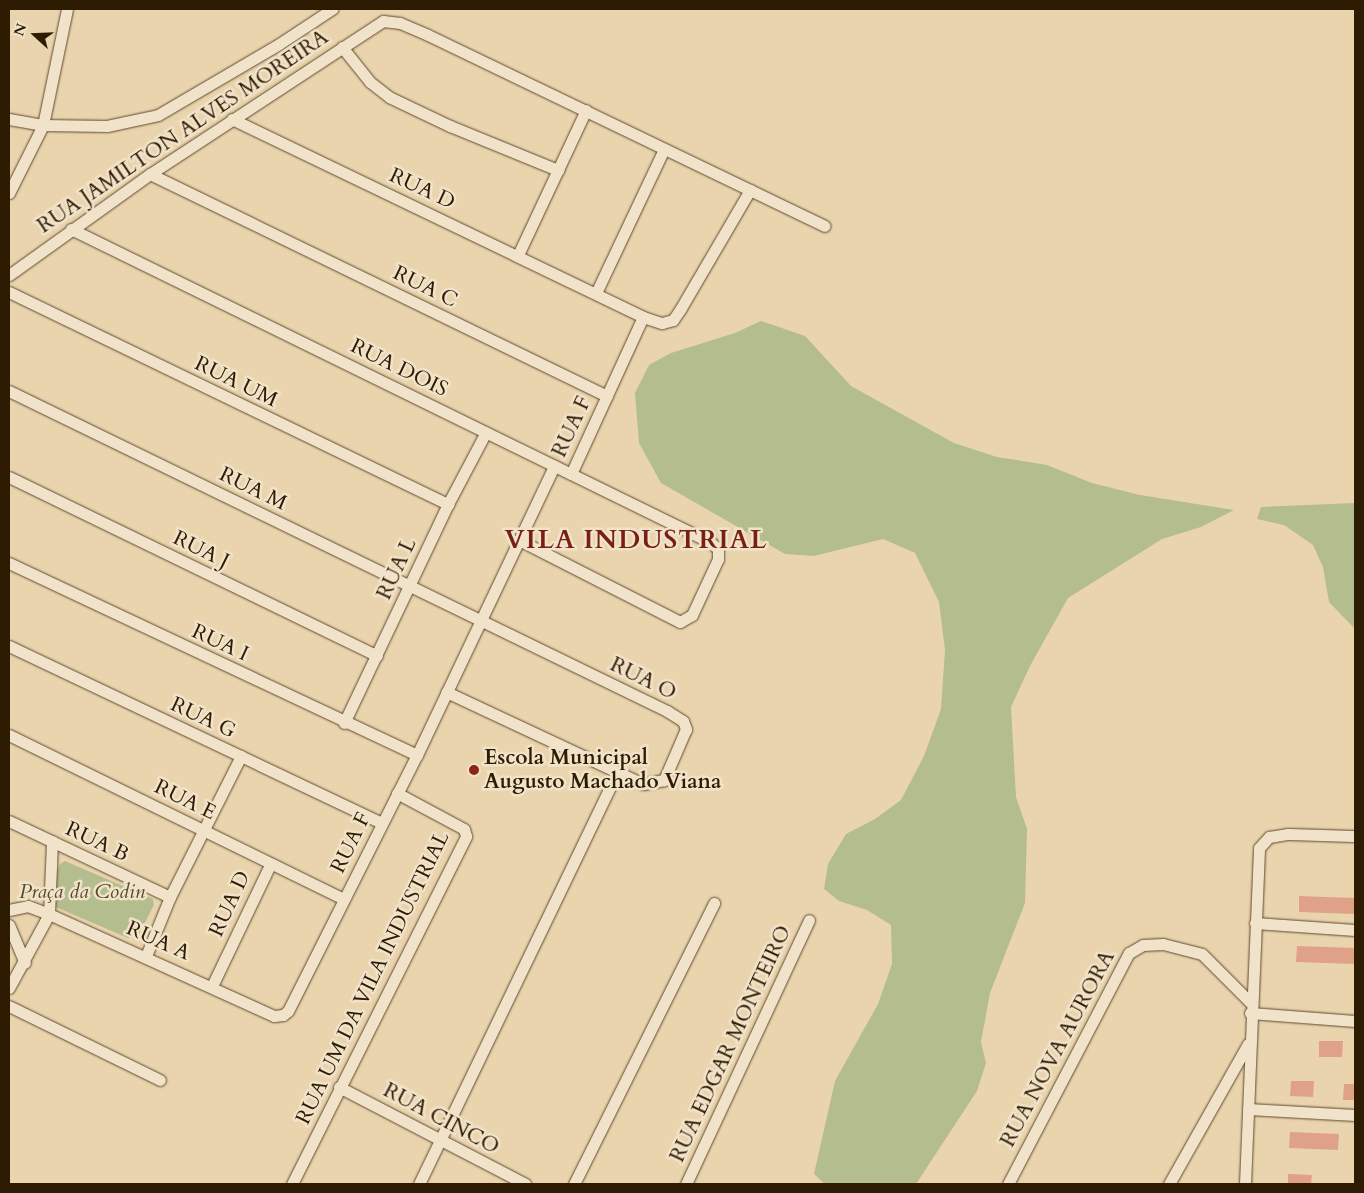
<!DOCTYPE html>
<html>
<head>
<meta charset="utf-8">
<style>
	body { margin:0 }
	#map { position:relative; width:1364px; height:1193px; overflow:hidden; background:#ead4ae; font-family:Cardo,serif }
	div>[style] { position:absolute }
	.green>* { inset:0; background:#b3bd8d }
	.building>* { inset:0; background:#dfa187 }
	.roads { filter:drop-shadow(0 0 1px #5d4a2d) drop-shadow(0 0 1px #5d4a2d) }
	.street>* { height:11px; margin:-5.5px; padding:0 5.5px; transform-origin:5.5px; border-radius:5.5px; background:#f1e3ca }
	.dots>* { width:14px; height:14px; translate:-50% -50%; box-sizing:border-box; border:2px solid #f1e3ca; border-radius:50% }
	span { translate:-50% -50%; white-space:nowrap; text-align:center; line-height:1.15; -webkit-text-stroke:5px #f1e3ca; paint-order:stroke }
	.street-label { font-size:21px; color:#2e1c02 }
	.poi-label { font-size:21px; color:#2e1c02; font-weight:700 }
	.left { translate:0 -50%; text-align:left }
	.park-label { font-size:21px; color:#564c2c; font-style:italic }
	.district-label { font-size:26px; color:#7a1f14; font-weight:700; letter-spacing:1px }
	.frame { position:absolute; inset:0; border:10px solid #2e1c02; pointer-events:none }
	.north { position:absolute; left:10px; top:10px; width:50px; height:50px; -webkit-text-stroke:4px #f1e3ca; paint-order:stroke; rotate:290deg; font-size:14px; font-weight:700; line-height:20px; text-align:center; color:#2e1c02 }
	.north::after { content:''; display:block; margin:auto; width:18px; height:22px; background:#2e1c02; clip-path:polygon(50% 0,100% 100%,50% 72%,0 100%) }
</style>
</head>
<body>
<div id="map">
	<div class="green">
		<i style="clip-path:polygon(761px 321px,805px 336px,851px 386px,954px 443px,997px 457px,1047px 465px,1092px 483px,1140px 495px,1234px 510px,1201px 527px,1162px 539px,1068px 598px,1030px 666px,1011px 707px,1016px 797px,1027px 829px,1025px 903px,990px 993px,981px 1042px,986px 1063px,977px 1091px,916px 1184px,825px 1184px,814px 1174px,835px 1081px,878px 1004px,892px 964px,891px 925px,867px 910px,839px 901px,824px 889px,828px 864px,846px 834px,875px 819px,901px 800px,924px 756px,941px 709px,945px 650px,939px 602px,915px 553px,883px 539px,814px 556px,785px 554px,661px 483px,639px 443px,635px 393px,649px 365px,671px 353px,735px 333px)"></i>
		<i style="clip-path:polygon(1355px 503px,1355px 629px,1329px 602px,1323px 567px,1313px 545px,1284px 525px,1257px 519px,1261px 507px)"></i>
		<i style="clip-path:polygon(65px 861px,153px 899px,154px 905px,138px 936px,128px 938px,51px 905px,49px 889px,60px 864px)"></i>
	</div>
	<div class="building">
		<i style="clip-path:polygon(1299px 896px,1355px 898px,1355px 914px,1299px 912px)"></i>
		<i style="clip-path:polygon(1297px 946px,1355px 948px,1355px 964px,1296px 962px)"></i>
		<i style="clip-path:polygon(1319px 1041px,1343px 1041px,1342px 1057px,1319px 1057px)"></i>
		<i style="clip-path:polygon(1291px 1081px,1314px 1081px,1313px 1097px,1290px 1096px)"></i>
		<i style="clip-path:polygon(1344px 1084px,1355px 1084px,1355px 1100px,1343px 1100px)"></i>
		<i style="clip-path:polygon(1290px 1132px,1339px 1134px,1338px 1150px,1289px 1148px)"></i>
		<i style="clip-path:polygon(1288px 1174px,1312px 1175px,1311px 1184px,1288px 1184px)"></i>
	</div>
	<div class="roads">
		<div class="street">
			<i style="left:342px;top:47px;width:45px;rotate:51.3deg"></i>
			<i style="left:370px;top:82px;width:24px;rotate:38deg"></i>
			<i style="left:389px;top:97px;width:68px;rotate:25.4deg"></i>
			<i style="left:450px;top:126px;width:117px;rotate:22.2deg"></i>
			<i style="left:9px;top:119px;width:35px;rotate:10deg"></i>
			<i style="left:43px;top:125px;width:64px;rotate:0.9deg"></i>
			<i style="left:107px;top:126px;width:52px;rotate:-12.2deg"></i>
			<i style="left:158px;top:115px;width:140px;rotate:-30.4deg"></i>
			<i style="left:279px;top:44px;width:64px;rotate:-33.4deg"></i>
			<i style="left:232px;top:119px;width:456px;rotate:25.7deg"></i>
			<i style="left:643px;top:317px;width:20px;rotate:18deg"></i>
			<i style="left:662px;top:323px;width:11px;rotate:-15deg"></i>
			<i style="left:673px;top:320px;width:14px;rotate:-56deg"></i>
			<i style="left:681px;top:308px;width:137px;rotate:-59.7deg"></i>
			<i style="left:150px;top:174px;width:508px;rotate:25.91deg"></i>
			<i style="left:9px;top:193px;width:76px;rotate:-63.4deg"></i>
			<i style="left:43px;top:125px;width:118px;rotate:-78.3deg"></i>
			<i style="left:71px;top:229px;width:712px;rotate:26.1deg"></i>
			<i style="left:710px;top:542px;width:11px;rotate:41deg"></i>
			<i style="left:718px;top:549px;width:10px;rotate:90deg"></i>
			<i style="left:718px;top:559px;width:62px;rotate:114.9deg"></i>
			<i style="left:692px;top:615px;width:14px;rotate:150deg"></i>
			<i style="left:680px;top:622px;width:181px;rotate:-153deg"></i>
			<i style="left:518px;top:255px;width:160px;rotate:-64.9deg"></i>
			<i style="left:9px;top:275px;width:173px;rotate:-35.6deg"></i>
			<i style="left:150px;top:174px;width:279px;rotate:-33.3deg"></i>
			<i style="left:383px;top:21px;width:17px;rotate:7deg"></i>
			<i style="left:400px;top:23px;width:30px;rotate:23deg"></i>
			<i style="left:428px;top:35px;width:440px;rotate:25.7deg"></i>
			<i style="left:9px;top:292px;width:488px;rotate:25.8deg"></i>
			<i style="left:596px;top:293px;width:159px;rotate:-64.7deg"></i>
			<i style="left:9px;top:391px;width:732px;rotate:25.93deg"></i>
			<i style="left:667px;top:711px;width:19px;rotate:32deg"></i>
			<i style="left:683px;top:721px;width:9px;rotate:69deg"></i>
			<i style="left:686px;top:729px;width:56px;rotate:113.3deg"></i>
			<i style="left:664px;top:780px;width:21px;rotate:169deg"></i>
			<i style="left:643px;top:784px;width:217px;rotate:-154.9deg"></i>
			<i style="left:571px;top:474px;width:173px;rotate:-65.4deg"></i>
			<i style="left:9px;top:477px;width:409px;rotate:25.9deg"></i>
			<i style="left:9px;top:563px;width:451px;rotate:25.2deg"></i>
			<i style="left:9px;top:646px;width:412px;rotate:25.4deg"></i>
			<i style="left:344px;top:723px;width:242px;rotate:-64.6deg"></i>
			<i style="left:448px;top:504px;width:81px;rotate:-62.2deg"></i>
			<i style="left:9px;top:735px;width:373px;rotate:26.1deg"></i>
			<i style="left:9px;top:821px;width:178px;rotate:25.3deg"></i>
			<i style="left:9px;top:910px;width:19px;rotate:-12deg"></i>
			<i style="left:28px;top:906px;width:22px;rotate:21deg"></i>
			<i style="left:49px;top:914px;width:247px;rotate:24.4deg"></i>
			<i style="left:274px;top:1016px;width:9px;rotate:-6deg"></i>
			<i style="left:283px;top:1015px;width:6px;rotate:-39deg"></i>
			<i style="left:288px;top:1011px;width:287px;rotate:-63.3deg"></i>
			<i style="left:417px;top:755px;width:320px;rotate:-64.6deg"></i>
			<i style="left:1255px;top:923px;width:100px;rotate:4deg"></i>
			<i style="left:9px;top:925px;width:41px;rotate:67.2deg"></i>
			<i style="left:146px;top:956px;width:64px;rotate:-67.9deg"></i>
			<i style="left:170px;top:897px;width:158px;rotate:-63.3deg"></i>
			<i style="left:212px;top:986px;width:134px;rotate:-64.4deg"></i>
			<i style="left:9px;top:988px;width:84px;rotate:-61.6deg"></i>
			<i style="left:49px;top:914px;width:73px;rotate:-87.6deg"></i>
			<i style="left:9px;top:1006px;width:168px;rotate:26.1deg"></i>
			<i style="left:1250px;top:1013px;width:105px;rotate:4.4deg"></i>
			<i style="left:339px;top:1087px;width:210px;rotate:27.5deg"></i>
			<i style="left:1248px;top:1109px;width:107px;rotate:3.2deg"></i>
			<i style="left:292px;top:1184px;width:389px;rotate:-63.4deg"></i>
			<i style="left:466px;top:836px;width:7px;rotate:-106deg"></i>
			<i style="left:464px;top:829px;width:76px;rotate:-151.8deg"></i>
			<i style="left:419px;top:1184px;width:456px;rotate:-64.3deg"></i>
			<i style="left:574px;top:1184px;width:314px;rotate:-63.5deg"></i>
			<i style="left:686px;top:1184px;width:291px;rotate:-65deg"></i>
			<i style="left:1008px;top:1184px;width:261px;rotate:-62.4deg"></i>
			<i style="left:1129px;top:953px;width:16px;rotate:-30deg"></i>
			<i style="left:1143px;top:945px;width:20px;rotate:-3deg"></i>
			<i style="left:1163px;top:944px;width:40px;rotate:14.4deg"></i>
			<i style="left:1202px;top:954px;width:69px;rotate:45deg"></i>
			<i style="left:1169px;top:1184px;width:161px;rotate:-60.6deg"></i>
			<i style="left:1245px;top:1184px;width:336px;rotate:-87.6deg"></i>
			<i style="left:1259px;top:848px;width:15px;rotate:-48deg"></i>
			<i style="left:1269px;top:837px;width:18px;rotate:-9deg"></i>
			<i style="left:1287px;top:834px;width:68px;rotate:1.7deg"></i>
		</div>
	</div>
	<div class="dots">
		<i style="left:474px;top:770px;background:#8f2418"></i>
	</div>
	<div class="street-label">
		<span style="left:183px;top:132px;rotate:-34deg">RUA JAMILTON ALVES MOREIRA</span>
		<span style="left:422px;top:189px;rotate:25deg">RUA D</span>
		<span style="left:425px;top:287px;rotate:26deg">RUA C</span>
		<span style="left:399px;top:368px;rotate:26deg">RUA DOIS</span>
		<span style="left:236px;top:382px;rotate:26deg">RUA UM</span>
		<span style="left:572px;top:427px;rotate:-65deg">RUA F</span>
		<span style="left:253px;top:489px;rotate:26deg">RUA M</span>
		<span style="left:201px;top:550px;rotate:26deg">RUA J</span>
		<span style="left:397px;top:569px;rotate:-65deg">RUA L</span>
		<span style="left:220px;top:643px;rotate:25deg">RUA I</span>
		<span style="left:643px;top:679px;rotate:26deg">RUA O</span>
		<span style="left:203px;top:718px;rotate:25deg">RUA G</span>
		<span style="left:185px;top:800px;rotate:26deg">RUA E</span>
		<span style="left:97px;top:842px;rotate:25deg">RUA B</span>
		<span style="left:351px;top:843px;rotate:-64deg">RUA F</span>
		<span style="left:230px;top:904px;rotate:-65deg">RUA D</span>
		<span style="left:158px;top:941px;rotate:24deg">RUA A</span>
		<span style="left:373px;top:978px;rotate:-64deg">RUA UM DA VILA INDUSTRIAL</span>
		<span style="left:731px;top:1044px;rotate:-65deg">RUA EDGAR MONTEIRO</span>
		<span style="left:1058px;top:1049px;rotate:-62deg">RUA NOVA AURORA</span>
		<span style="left:441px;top:1119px;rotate:28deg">RUA CINCO</span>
	</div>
	<div class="poi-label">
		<span class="left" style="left:484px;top:770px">Escola Municipal<br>Augusto Machado Viana</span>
	</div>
	<div class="park-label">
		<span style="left:82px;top:892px">Praça da Codin</span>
	</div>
	<div class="district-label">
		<span style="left:636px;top:540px">VILA INDUSTRIAL</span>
	</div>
	<div class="frame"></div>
	<div class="north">N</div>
</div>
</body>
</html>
